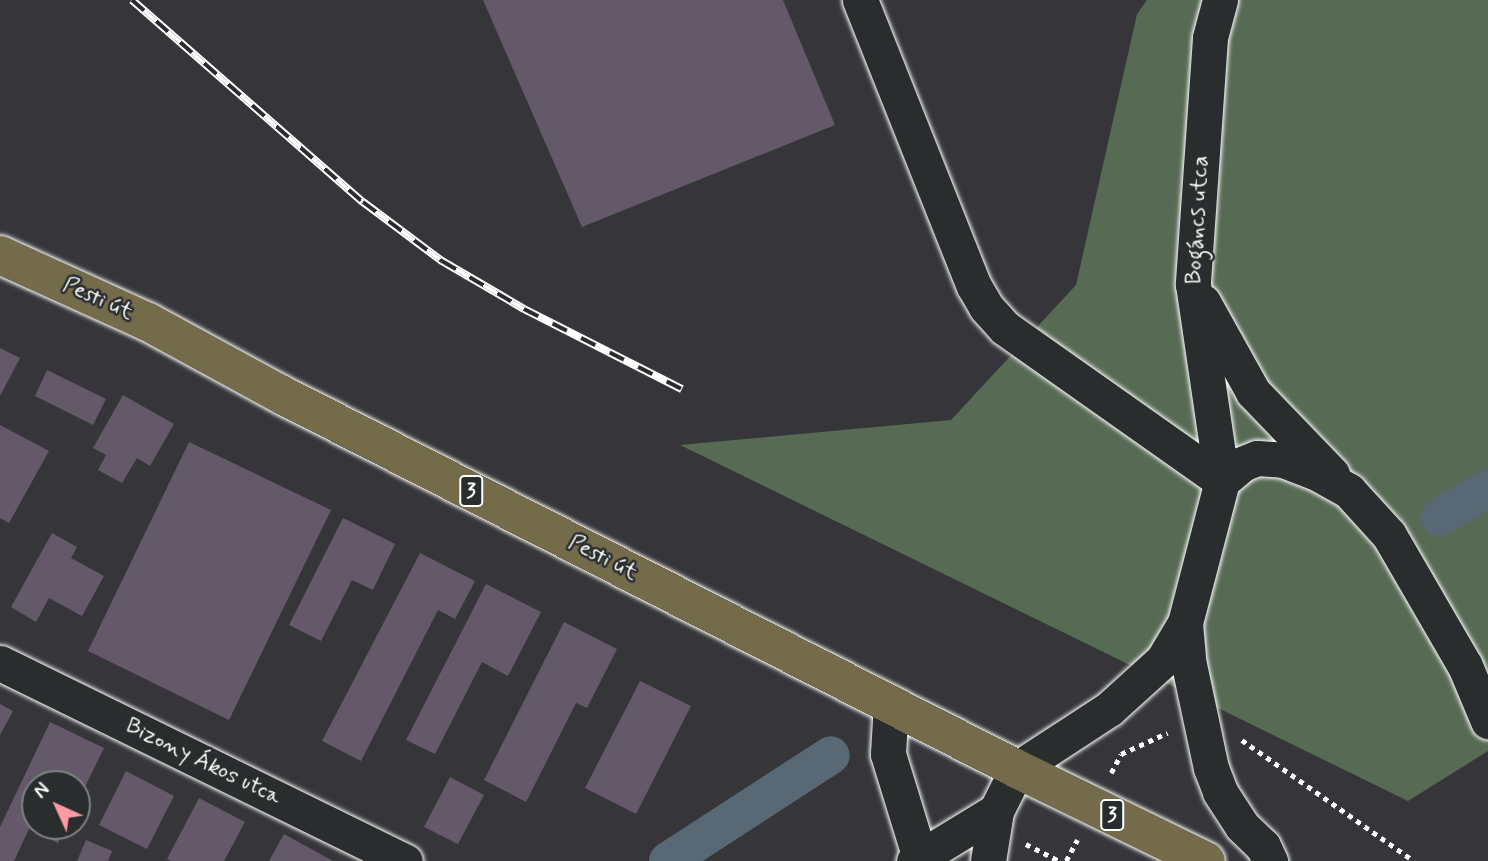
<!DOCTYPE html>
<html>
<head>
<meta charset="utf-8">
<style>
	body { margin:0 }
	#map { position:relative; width:1488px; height:861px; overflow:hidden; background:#36363a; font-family:Mynerve,sans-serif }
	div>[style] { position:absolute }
	.green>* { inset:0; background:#576a54 }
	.canal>* { height:38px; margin:-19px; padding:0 19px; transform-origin:19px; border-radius:19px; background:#586874 }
	.building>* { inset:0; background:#645968 }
	.path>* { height:4.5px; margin-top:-2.25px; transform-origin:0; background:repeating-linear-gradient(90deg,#fff 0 5px,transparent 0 10px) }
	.roads { filter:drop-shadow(0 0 2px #fff) drop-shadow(0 0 2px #fff) }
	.minor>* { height:35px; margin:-17.5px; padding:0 17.5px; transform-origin:17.5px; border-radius:17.5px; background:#2a2d2e }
	.major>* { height:38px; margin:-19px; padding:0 19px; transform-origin:19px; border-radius:19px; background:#746b4b }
	.rail>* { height:8px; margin-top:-4px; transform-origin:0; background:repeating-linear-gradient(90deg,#2a2d2e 0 16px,#fff 0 32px); box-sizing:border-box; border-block:2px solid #fff }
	span { translate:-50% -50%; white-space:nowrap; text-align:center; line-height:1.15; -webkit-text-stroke:5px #2a2d2e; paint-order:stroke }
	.shield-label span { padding:2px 5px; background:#2a2d2e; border:2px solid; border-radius:5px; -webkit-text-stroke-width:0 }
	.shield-label { font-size:21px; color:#fff; font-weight:700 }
	.street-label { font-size:23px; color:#fff }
	.north { position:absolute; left:21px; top:770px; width:70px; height:70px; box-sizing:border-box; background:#2a2d2e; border:2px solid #7f8182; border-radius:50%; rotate:315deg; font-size:19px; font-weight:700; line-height:28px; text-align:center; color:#fff }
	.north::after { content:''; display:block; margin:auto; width:24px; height:32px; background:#ff9aa2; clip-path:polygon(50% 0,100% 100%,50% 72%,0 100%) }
</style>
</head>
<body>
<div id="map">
	<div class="green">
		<i style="clip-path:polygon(1147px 0,1488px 0,1488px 751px,1408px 801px,680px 445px,951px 420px,1076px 285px,1137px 14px)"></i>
	</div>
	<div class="canal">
		<i style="left:1440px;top:517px;width:56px;rotate:-30.3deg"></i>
		<i style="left:668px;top:861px;width:194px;rotate:-33deg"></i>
	</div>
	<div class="building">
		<i style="clip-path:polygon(483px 0,783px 0,835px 125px,582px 227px)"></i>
		<i style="clip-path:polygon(0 348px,20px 358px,0 396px)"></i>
		<i style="clip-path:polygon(47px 370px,106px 399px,93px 425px,35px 396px)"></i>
		<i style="clip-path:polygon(123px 395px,174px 424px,150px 466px,137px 458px,122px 483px,98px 470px,106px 455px,93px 448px)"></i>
		<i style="clip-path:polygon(0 425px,49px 451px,9px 523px,0 518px)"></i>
		<i style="clip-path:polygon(189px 442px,331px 510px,229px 720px,88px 651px)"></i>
		<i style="clip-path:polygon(343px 518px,395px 544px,373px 590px,352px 580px,321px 641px,289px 625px)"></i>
		<i style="clip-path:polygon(52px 533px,77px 547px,71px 558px,104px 576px,82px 616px,49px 598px,36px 622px,11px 607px)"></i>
		<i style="clip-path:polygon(420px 553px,475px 581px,455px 619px,438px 610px,361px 761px,322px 741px)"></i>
		<i style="clip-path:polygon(486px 584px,541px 612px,508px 676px,482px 662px,435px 754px,406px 740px)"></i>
		<i style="clip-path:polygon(564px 622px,617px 649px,587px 708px,576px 703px,526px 802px,484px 780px)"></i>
		<i style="clip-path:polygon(640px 681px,691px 706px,636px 814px,585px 788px)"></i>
		<i style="clip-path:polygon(0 704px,13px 711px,0 735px)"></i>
		<i style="clip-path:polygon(50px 722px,104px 748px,77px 803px,77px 784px,35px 784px,35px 826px,66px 826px,58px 843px,29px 829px,14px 861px,0 861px,0 827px)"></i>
		<i style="clip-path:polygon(126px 771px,174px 796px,147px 849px,99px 825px)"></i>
		<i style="clip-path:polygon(450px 777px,484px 795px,458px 844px,424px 827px)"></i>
		<i style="clip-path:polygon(199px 798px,245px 822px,224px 861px,171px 861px,167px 859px)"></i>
		<i style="clip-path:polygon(284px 834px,333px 861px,269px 861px)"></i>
		<i style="clip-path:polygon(86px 840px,112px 851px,108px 861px,77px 861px)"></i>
	</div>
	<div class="path">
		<i style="left:1242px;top:740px;width:210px;rotate:35.1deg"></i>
		<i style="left:1111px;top:773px;width:21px;rotate:-62deg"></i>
		<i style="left:1121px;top:754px;width:51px;rotate:-24.5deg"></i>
		<i style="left:1026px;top:844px;width:38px;rotate:27deg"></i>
		<i style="left:1066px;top:861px;width:24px;rotate:-62deg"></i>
	</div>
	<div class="roads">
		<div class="minor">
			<i style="left:860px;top:0;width:308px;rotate:68.3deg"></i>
			<i style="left:974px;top:286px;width:24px;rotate:60deg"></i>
			<i style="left:986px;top:307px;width:28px;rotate:48deg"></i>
			<i style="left:1005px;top:328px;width:266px;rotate:35.2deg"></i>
			<i style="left:1220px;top:0;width:39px;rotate:105deg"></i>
			<i style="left:1210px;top:38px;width:247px;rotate:94deg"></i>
			<i style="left:1193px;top:284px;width:199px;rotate:81.6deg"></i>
			<i style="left:1203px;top:302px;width:103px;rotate:60.9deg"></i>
			<i style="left:1253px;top:392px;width:114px;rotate:46.1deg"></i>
			<i style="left:1185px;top:623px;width:37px;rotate:85deg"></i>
			<i style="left:1188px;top:660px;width:110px;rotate:78deg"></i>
			<i style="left:1211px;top:768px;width:26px;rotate:69deg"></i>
			<i style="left:1220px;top:792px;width:40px;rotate:57.1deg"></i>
			<i style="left:1242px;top:826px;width:29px;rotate:44deg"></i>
			<i style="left:1263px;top:846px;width:17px;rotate:65deg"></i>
			<i style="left:0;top:663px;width:451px;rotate:26.1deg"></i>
			<i style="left:891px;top:703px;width:51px;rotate:93.4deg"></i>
			<i style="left:888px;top:754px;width:112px;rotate:72.9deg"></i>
			<i style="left:914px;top:861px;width:96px;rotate:-31.4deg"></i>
			<i style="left:988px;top:861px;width:51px;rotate:-80.9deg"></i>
			<i style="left:996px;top:811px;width:47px;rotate:-63.4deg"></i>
			<i style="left:1017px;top:769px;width:110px;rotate:-33.1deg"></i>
			<i style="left:1109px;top:709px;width:73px;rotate:-42.2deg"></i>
			<i style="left:1163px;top:660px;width:43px;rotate:-59.3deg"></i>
			<i style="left:1185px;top:623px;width:147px;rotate:-75.4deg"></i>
			<i style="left:1222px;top:481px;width:26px;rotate:-40deg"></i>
			<i style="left:1242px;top:464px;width:16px;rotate:-22deg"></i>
			<i style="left:1257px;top:458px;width:26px;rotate:4deg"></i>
			<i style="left:1283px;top:460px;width:34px;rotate:21deg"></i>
			<i style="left:1315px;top:472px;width:39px;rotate:29deg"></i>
			<i style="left:1349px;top:491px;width:59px;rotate:47.7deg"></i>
			<i style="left:1389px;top:535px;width:151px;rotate:59.9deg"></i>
			<i style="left:1465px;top:666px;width:60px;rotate:67.3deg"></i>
		</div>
		<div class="major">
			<i style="left:0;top:255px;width:162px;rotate:24.4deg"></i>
			<i style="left:148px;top:322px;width:153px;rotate:28.6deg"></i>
			<i style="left:282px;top:395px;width:825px;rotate:26.97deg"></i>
			<i style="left:1017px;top:769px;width:210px;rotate:26deg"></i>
		</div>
	</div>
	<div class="rail">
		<i style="left:132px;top:0;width:307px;rotate:41.2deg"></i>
		<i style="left:363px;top:202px;width:99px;rotate:36.8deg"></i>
		<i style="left:442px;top:261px;width:95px;rotate:30.3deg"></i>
		<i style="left:524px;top:309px;width:177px;rotate:26.9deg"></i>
	</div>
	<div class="shield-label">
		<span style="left:471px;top:491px">3</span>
		<span style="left:1112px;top:815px">3</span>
	</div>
	<div class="street-label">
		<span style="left:1198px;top:220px;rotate:-87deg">Bogáncs utca</span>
		<span style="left:98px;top:299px;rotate:24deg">Pesti út</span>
		<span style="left:603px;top:558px;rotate:27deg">Pesti út</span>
		<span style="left:203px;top:762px;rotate:26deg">Bizony Ákos utca</span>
	</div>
	<div class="north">N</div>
</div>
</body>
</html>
